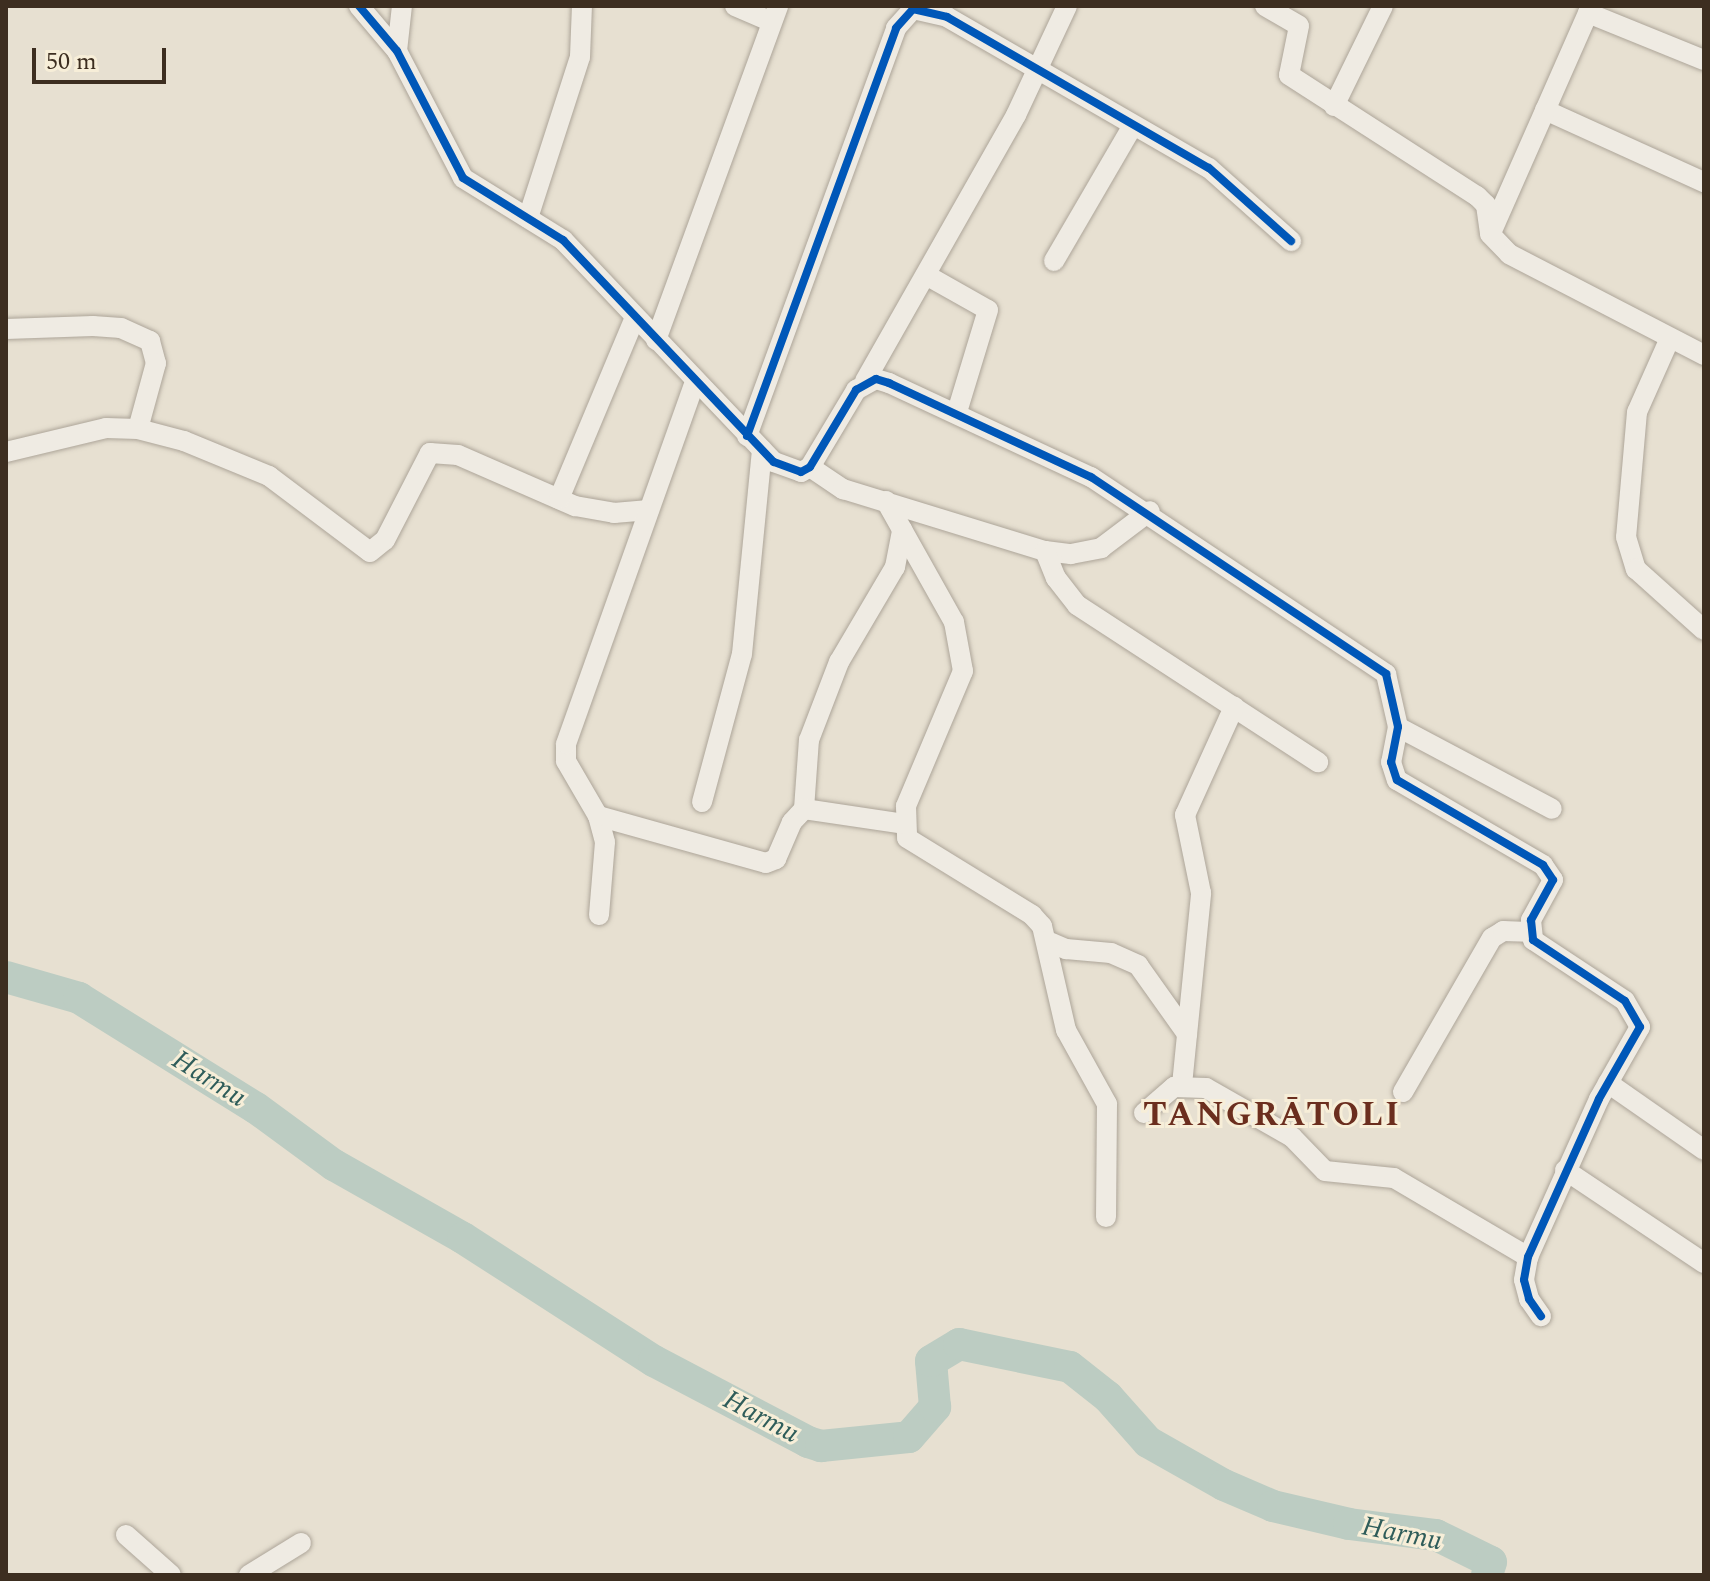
<!DOCTYPE html>
<html>
<head>
<meta charset="utf-8">
<style>
	body { margin:0 }
	#map { position:relative; width:1710px; height:1581px; overflow:hidden; background:#e7e0d1; font-family:Spectral,serif }
	div>[style] { position:absolute }
	.river>* { height:32px; margin:-16px; padding:0 16px; transform-origin:16px; border-radius:16px; background:#bcccc2 }
	.roads { filter:drop-shadow(0 0 2px #ada599) drop-shadow(0 0 2px #ada599) }
	.street>* { height:20px; margin:-10px; padding:0 10px; transform-origin:10px; border-radius:10px; background:#efebe3 }
	.cycleway>* { height:8px; margin:-4px; padding:0 4px; transform-origin:4px; border-radius:4px; background:#0057b8 }
	span { translate:-50% -50%; white-space:nowrap; text-align:center; line-height:1.15; -webkit-text-stroke:6px #f7eed8; paint-order:stroke }
	.water-label { font-size:28px; color:#2f5d5a; font-style:italic }
	.district-label { font-size:34px; color:#6b2e1e; font-weight:700; letter-spacing:2px }
	.frame { position:absolute; inset:0; border:8px solid #3d2e20; pointer-events:none }
	.scale { position:absolute; left:32px; top:48px; width:134px; height:36px; box-sizing:border-box; border:4px solid #3d2e20; border-top:0; padding-left:10px; font-size:24px; line-height:28px; white-space:nowrap; color:#3d2e20; -webkit-text-stroke:6px #f7eed8; paint-order:stroke }
</style>
</head>
<body>
<div id="map">
	<div class="river">
		<i style="left:6px;top:977px;width:76px;rotate:16deg"></i>
		<i style="left:79px;top:998px;width:208px;rotate:31.9deg"></i>
		<i style="left:256px;top:1108px;width:97px;rotate:36.2deg"></i>
		<i style="left:334px;top:1165px;width:148px;rotate:29.5deg"></i>
		<i style="left:463px;top:1238px;width:227px;rotate:32.8deg"></i>
		<i style="left:654px;top:1361px;width:174px;rotate:27.7deg"></i>
		<i style="left:808px;top:1442px;width:14px;rotate:17deg"></i>
		<i style="left:821px;top:1446px;width:88px;rotate:-5.8deg"></i>
		<i style="left:909px;top:1437px;width:40px;rotate:-49deg"></i>
		<i style="left:935px;top:1407px;width:46px;rotate:-95deg"></i>
		<i style="left:931px;top:1361px;width:33px;rotate:-31deg"></i>
		<i style="left:959px;top:1344px;width:113px;rotate:11.7deg"></i>
		<i style="left:1070px;top:1367px;width:48px;rotate:38.3deg"></i>
		<i style="left:1108px;top:1397px;width:60px;rotate:48.4deg"></i>
		<i style="left:1148px;top:1442px;width:87px;rotate:29.5deg"></i>
		<i style="left:1224px;top:1485px;width:53px;rotate:23.2deg"></i>
		<i style="left:1273px;top:1506px;width:78px;rotate:13.3deg"></i>
		<i style="left:1349px;top:1524px;width:88px;rotate:7.2deg"></i>
		<i style="left:1436px;top:1535px;width:61px;rotate:26.1deg"></i>
		<i style="left:1491px;top:1562px;width:14px;rotate:107deg"></i>
	</div>
	<div class="roads">
		<div class="street">
			<i style="left:359px;top:6px;width:59px;rotate:49.8deg"></i>
			<i style="left:397px;top:51px;width:143px;rotate:62.5deg"></i>
			<i style="left:463px;top:178px;width:118px;rotate:31.8deg"></i>
			<i style="left:563px;top:240px;width:306px;rotate:46.5deg"></i>
			<i style="left:774px;top:462px;width:29px;rotate:20deg"></i>
			<i style="left:801px;top:472px;width:10px;rotate:-29deg"></i>
			<i style="left:810px;top:467px;width:90px;rotate:-59.1deg"></i>
			<i style="left:856px;top:390px;width:23px;rotate:-29deg"></i>
			<i style="left:876px;top:379px;width:14px;rotate:17deg"></i>
			<i style="left:889px;top:383px;width:223px;rotate:25deg"></i>
			<i style="left:1091px;top:477px;width:355px;rotate:33.7deg"></i>
			<i style="left:1386px;top:674px;width:54px;rotate:77.2deg"></i>
			<i style="left:1398px;top:727px;width:36px;rotate:101deg"></i>
			<i style="left:1391px;top:762px;width:19px;rotate:72deg"></i>
			<i style="left:1397px;top:780px;width:169px;rotate:30.2deg"></i>
			<i style="left:1543px;top:865px;width:18px;rotate:56deg"></i>
			<i style="left:1553px;top:880px;width:46px;rotate:118.8deg"></i>
			<i style="left:1531px;top:920px;width:20px;rotate:84deg"></i>
			<i style="left:1533px;top:940px;width:110px;rotate:33.5deg"></i>
			<i style="left:1625px;top:1001px;width:30px;rotate:60deg"></i>
			<i style="left:1640px;top:1027px;width:83px;rotate:119.7deg"></i>
			<i style="left:1599px;top:1099px;width:173px;rotate:114.2deg"></i>
			<i style="left:1528px;top:1257px;width:23px;rotate:100deg"></i>
			<i style="left:1524px;top:1280px;width:20px;rotate:75deg"></i>
			<i style="left:1529px;top:1299px;width:21px;rotate:55deg"></i>
			<i style="left:735px;top:6px;width:40px;rotate:23.4deg"></i>
			<i style="left:1265px;top:6px;width:39px;rotate:30deg"></i>
			<i style="left:1299px;top:26px;width:50px;rotate:101.5deg"></i>
			<i style="left:1289px;top:75px;width:224px;rotate:32.8deg"></i>
			<i style="left:1477px;top:196px;width:13px;rotate:45deg"></i>
			<i style="left:1486px;top:205px;width:29px;rotate:82deg"></i>
			<i style="left:1490px;top:234px;width:28px;rotate:46deg"></i>
			<i style="left:1509px;top:254px;width:220px;rotate:27.4deg"></i>
			<i style="left:1588px;top:13px;width:125px;rotate:22.1deg"></i>
			<i style="left:397px;top:51px;width:45px;rotate:-83.7deg"></i>
			<i style="left:1334px;top:106px;width:111px;rotate:-63.9deg"></i>
			<i style="left:1545px;top:110px;width:175px;rotate:24.4deg"></i>
			<i style="left:528px;top:218px;width:169px;rotate:-72.1deg"></i>
			<i style="left:580px;top:57px;width:51px;rotate:-87.8deg"></i>
			<i style="left:1491px;top:233px;width:248px;rotate:-66.2deg"></i>
			<i style="left:1054px;top:261px;width:157px;rotate:-59.8deg"></i>
			<i style="left:926px;top:275px;width:71px;rotate:29.4deg"></i>
			<i style="left:988px;top:310px;width:107px;rotate:106.9deg"></i>
			<i style="left:6px;top:329px;width:87px;rotate:-2deg"></i>
			<i style="left:93px;top:326px;width:28px;rotate:4deg"></i>
			<i style="left:121px;top:328px;width:32px;rotate:24deg"></i>
			<i style="left:150px;top:341px;width:23px;rotate:75deg"></i>
			<i style="left:156px;top:363px;width:68px;rotate:105.3deg"></i>
			<i style="left:1670px;top:338px;width:81px;rotate:114deg"></i>
			<i style="left:1637px;top:412px;width:125px;rotate:95deg"></i>
			<i style="left:1626px;top:537px;width:34px;rotate:73deg"></i>
			<i style="left:1636px;top:569px;width:91px;rotate:41.9deg"></i>
			<i style="left:656px;top:340px;width:356px;rotate:-69.9deg"></i>
			<i style="left:865px;top:381px;width:306px;rotate:-60.4deg"></i>
			<i style="left:1016px;top:115px;width:120px;rotate:-64.9deg"></i>
			<i style="left:747px;top:436px;width:434px;rotate:-69.9deg"></i>
			<i style="left:896px;top:28px;width:25px;rotate:-48deg"></i>
			<i style="left:913px;top:9px;width:35px;rotate:13deg"></i>
			<i style="left:947px;top:17px;width:302px;rotate:30deg"></i>
			<i style="left:1209px;top:168px;width:110px;rotate:41.7deg"></i>
			<i style="left:6px;top:452px;width:103px;rotate:-13.5deg"></i>
			<i style="left:106px;top:428px;width:32px;rotate:2deg"></i>
			<i style="left:138px;top:429px;width:48px;rotate:14.6deg"></i>
			<i style="left:184px;top:441px;width:92px;rotate:22.4deg"></i>
			<i style="left:269px;top:476px;width:126px;rotate:37deg"></i>
			<i style="left:370px;top:552px;width:19px;rotate:-39deg"></i>
			<i style="left:385px;top:540px;width:98px;rotate:-62.7deg"></i>
			<i style="left:430px;top:453px;width:28px;rotate:4deg"></i>
			<i style="left:458px;top:455px;width:128px;rotate:23.6deg"></i>
			<i style="left:575px;top:506px;width:40px;rotate:10deg"></i>
			<i style="left:614px;top:513px;width:35px;rotate:-5deg"></i>
			<i style="left:810px;top:467px;width:40px;rotate:34deg"></i>
			<i style="left:843px;top:489px;width:211px;rotate:17.1deg"></i>
			<i style="left:1045px;top:551px;width:26px;rotate:7deg"></i>
			<i style="left:1071px;top:554px;width:31px;rotate:-11deg"></i>
			<i style="left:1101px;top:548px;width:61px;rotate:-37.1deg"></i>
			<i style="left:559px;top:499px;width:197px;rotate:-67.3deg"></i>
			<i style="left:886px;top:501px;width:139px;rotate:60.7deg"></i>
			<i style="left:954px;top:622px;width:50px;rotate:79.6deg"></i>
			<i style="left:963px;top:671px;width:147px;rotate:112.9deg"></i>
			<i style="left:906px;top:806px;width:32px;rotate:88deg"></i>
			<i style="left:907px;top:838px;width:147px;rotate:31.6deg"></i>
			<i style="left:1032px;top:915px;width:15px;rotate:48deg"></i>
			<i style="left:1042px;top:926px;width:107px;rotate:77deg"></i>
			<i style="left:1066px;top:1030px;width:85px;rotate:61deg"></i>
			<i style="left:1107px;top:1104px;width:113px;rotate:90.5deg"></i>
			<i style="left:1045px;top:551px;width:29px;rotate:68deg"></i>
			<i style="left:1056px;top:578px;width:34px;rotate:52deg"></i>
			<i style="left:1077px;top:605px;width:288px;rotate:33.1deg"></i>
			<i style="left:1398px;top:727px;width:174px;rotate:28deg"></i>
			<i style="left:702px;top:802px;width:153px;rotate:-74.9deg"></i>
			<i style="left:742px;top:654px;width:205px;rotate:-84.4deg"></i>
			<i style="left:804px;top:809px;width:69px;rotate:-85.9deg"></i>
			<i style="left:809px;top:740px;width:84px;rotate:-69deg"></i>
			<i style="left:839px;top:662px;width:110px;rotate:-59.5deg"></i>
			<i style="left:895px;top:567px;width:38px;rotate:-79deg"></i>
			<i style="left:598px;top:816px;width:174px;rotate:15.6deg"></i>
			<i style="left:766px;top:863px;width:11px;rotate:-22deg"></i>
			<i style="left:776px;top:859px;width:40px;rotate:-66.6deg"></i>
			<i style="left:792px;top:822px;width:18px;rotate:-47deg"></i>
			<i style="left:804px;top:809px;width:101px;rotate:8.5deg"></i>
			<i style="left:599px;top:915px;width:73px;rotate:-85.3deg"></i>
			<i style="left:605px;top:842px;width:27px;rotate:-105deg"></i>
			<i style="left:598px;top:816px;width:64px;rotate:-120.2deg"></i>
			<i style="left:566px;top:761px;width:17px;rotate:-90deg"></i>
			<i style="left:566px;top:744px;width:385px;rotate:-70.4deg"></i>
			<i style="left:1047px;top:941px;width:21px;rotate:23deg"></i>
			<i style="left:1066px;top:949px;width:45px;rotate:5.1deg"></i>
			<i style="left:1111px;top:953px;width:30px;rotate:24deg"></i>
			<i style="left:1138px;top:965px;width:85px;rotate:54.6deg"></i>
			<i style="left:1608px;top:1083px;width:117px;rotate:34.9deg"></i>
			<i style="left:1182px;top:1085px;width:193px;rotate:-84.3deg"></i>
			<i style="left:1201px;top:893px;width:80px;rotate:-101.6deg"></i>
			<i style="left:1185px;top:815px;width:119px;rotate:-65.6deg"></i>
			<i style="left:1403px;top:1092px;width:178px;rotate:-60deg"></i>
			<i style="left:1492px;top:938px;width:13px;rotate:-32deg"></i>
			<i style="left:1503px;top:931px;width:25px;rotate:2deg"></i>
			<i style="left:1144px;top:1113px;width:40px;rotate:-41deg"></i>
			<i style="left:1174px;top:1087px;width:32px;rotate:2deg"></i>
			<i style="left:1206px;top:1088px;width:99px;rotate:29.7deg"></i>
			<i style="left:1292px;top:1137px;width:47px;rotate:45.9deg"></i>
			<i style="left:1325px;top:1171px;width:69px;rotate:5.8deg"></i>
			<i style="left:1394px;top:1178px;width:156px;rotate:30.5deg"></i>
			<i style="left:1565px;top:1170px;width:167px;rotate:33.8deg"></i>
			<i style="left:126px;top:1535px;width:60px;rotate:41.6deg"></i>
			<i style="left:249px;top:1575px;width:61px;rotate:-31.6deg"></i>
		</div>
	</div>
	<div class="cycleway">
		<i style="left:359px;top:6px;width:59px;rotate:49.8deg"></i>
		<i style="left:397px;top:51px;width:143px;rotate:62.5deg"></i>
		<i style="left:463px;top:178px;width:118px;rotate:31.8deg"></i>
		<i style="left:563px;top:240px;width:306px;rotate:46.5deg"></i>
		<i style="left:774px;top:462px;width:29px;rotate:20deg"></i>
		<i style="left:801px;top:472px;width:10px;rotate:-29deg"></i>
		<i style="left:810px;top:467px;width:90px;rotate:-59.1deg"></i>
		<i style="left:856px;top:390px;width:23px;rotate:-29deg"></i>
		<i style="left:876px;top:379px;width:14px;rotate:17deg"></i>
		<i style="left:889px;top:383px;width:223px;rotate:25deg"></i>
		<i style="left:1091px;top:477px;width:355px;rotate:33.7deg"></i>
		<i style="left:1386px;top:674px;width:54px;rotate:77.2deg"></i>
		<i style="left:1398px;top:727px;width:36px;rotate:101deg"></i>
		<i style="left:1391px;top:762px;width:19px;rotate:72deg"></i>
		<i style="left:1397px;top:780px;width:169px;rotate:30.2deg"></i>
		<i style="left:1543px;top:865px;width:18px;rotate:56deg"></i>
		<i style="left:1553px;top:880px;width:46px;rotate:118.8deg"></i>
		<i style="left:1531px;top:920px;width:20px;rotate:84deg"></i>
		<i style="left:1533px;top:940px;width:110px;rotate:33.5deg"></i>
		<i style="left:1625px;top:1001px;width:30px;rotate:60deg"></i>
		<i style="left:1640px;top:1027px;width:83px;rotate:119.7deg"></i>
		<i style="left:1599px;top:1099px;width:173px;rotate:114.2deg"></i>
		<i style="left:1528px;top:1257px;width:23px;rotate:100deg"></i>
		<i style="left:1524px;top:1280px;width:20px;rotate:75deg"></i>
		<i style="left:1529px;top:1299px;width:21px;rotate:55deg"></i>
		<i style="left:747px;top:436px;width:434px;rotate:-69.9deg"></i>
		<i style="left:896px;top:28px;width:25px;rotate:-48deg"></i>
		<i style="left:913px;top:9px;width:35px;rotate:13deg"></i>
		<i style="left:947px;top:17px;width:302px;rotate:30deg"></i>
		<i style="left:1209px;top:168px;width:110px;rotate:41.7deg"></i>
	</div>
	<div class="water-label">
		<span style="left:209px;top:1079px;rotate:32deg">Harmu</span>
		<span style="left:761px;top:1417px;rotate:28deg">Harmu</span>
		<span style="left:1402px;top:1534px;rotate:11deg">Harmu</span>
	</div>
	<div class="district-label">
		<span style="left:1272px;top:1116px">TANGRĀTOLI</span>
	</div>
	<div class="frame"></div>
	<div class="scale">50 m</div>
</div>
</body>
</html>
